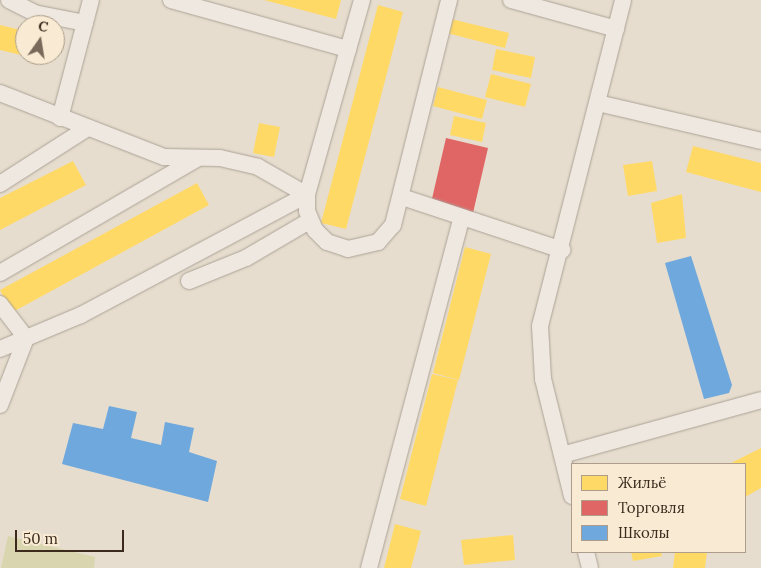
<!DOCTYPE html>
<html>
<head>
<meta charset="utf-8">
<style>
	body { margin:0 }
	#map { position:relative; width:761px; height:568px; overflow:hidden; background:#e6ddce; font-family:Lora,serif }
	div>[style] { position:absolute }
	.green>* { inset:0; background:#d9d6af }
	.homes>* { inset:0; background:#ffd966 }
	.shops>* { inset:0; background:#e06666 }
	.schools>* { inset:0; background:#6fa8dc }
	.roads { filter:drop-shadow(0 0 1px #aca296) drop-shadow(0 0 1px #aca296) }
	.minor>* { height:16px; margin:-8px; padding:0 8px; transform-origin:8px; border-radius:8px; background:#eee8e0 }
	span { translate:-50% -50%; white-space:nowrap; text-align:center; line-height:1.15; -webkit-text-stroke:5px #f8ead3; paint-order:stroke }
	.legend { position:absolute; left:571px; top:463px; width:175px; height:90px; box-sizing:border-box; background:#f8ead3; border:1px solid #ad9d8a; margin:0; padding:6px 9px; list-style:none; font-size:15px; color:#3c2a1d }
	.legend li { display:flex; align-items:center; gap:10px; height:25px }
	.legend b { width:25px; border:1px solid #ad9d8a }
	.north { position:absolute; left:15px; top:15px; width:50px; height:50px; box-sizing:border-box; background:#f8ead3; border:1px solid #ad9d8a; border-radius:50%; rotate:13deg; font-size:14px; font-weight:700; line-height:20px; text-align:center; color:#3c2a1d }
	.north::after { content:''; display:block; margin:auto; width:18px; height:22px; background:#78695b; clip-path:polygon(50% 0,100% 100%,50% 72%,0 100%) }
	.scale { position:absolute; left:15px; top:530px; width:109px; height:22px; box-sizing:border-box; border:2px solid #3c2a1d; border-top:0; padding-left:6px; font-size:15px; line-height:18px; white-space:nowrap; color:#3c2a1d; -webkit-text-stroke:4px #f8ead3; paint-order:stroke }
</style>
</head>
<body>
<div id="map">
	<div class="green">
		<i style="clip-path:polygon(8px 536px,95px 557px,94px 568px,1px 568px)"></i>
	</div>
	<div class="homes">
		<i style="clip-path:polygon(264px 0,341px 0,336px 19px)"></i>
		<i style="clip-path:polygon(378px 5px,403px 12px,346px 229px,321px 223px)"></i>
		<i style="clip-path:polygon(451px 19px,509px 33px,505px 48px,447px 33px)"></i>
		<i style="clip-path:polygon(0 25px,25px 31px,25px 56px,0 50px)"></i>
		<i style="clip-path:polygon(496px 49px,535px 57px,531px 78px,492px 70px)"></i>
		<i style="clip-path:polygon(26px 55px,49px 55px,47px 61px)"></i>
		<i style="clip-path:polygon(491px 74px,531px 84px,525px 107px,485px 97px)"></i>
		<i style="clip-path:polygon(438px 87px,487px 100px,482px 119px,433px 106px)"></i>
		<i style="clip-path:polygon(454px 116px,486px 123px,482px 142px,450px 135px)"></i>
		<i style="clip-path:polygon(259px 123px,280px 127px,274px 157px,253px 153px)"></i>
		<i style="clip-path:polygon(693px 146px,761px 163px,761px 192px,686px 172px)"></i>
		<i style="clip-path:polygon(73px 161px,86px 185px,0 230px,0 198px)"></i>
		<i style="clip-path:polygon(652px 161px,657px 191px,628px 196px,623px 165px)"></i>
		<i style="clip-path:polygon(197px 183px,209px 205px,11px 313px,0 290px)"></i>
		<i style="clip-path:polygon(682px 194px,686px 238px,657px 243px,651px 203px)"></i>
		<i style="clip-path:polygon(465px 247px,491px 254px,459px 380px,433px 373px)"></i>
		<i style="clip-path:polygon(432px 374px,458px 380px,426px 506px,400px 499px)"></i>
		<i style="clip-path:polygon(761px 448px,761px 488px,745px 497px,745px 464px,729px 464px)"></i>
		<i style="clip-path:polygon(395px 524px,421px 531px,411px 568px,384px 568px)"></i>
		<i style="clip-path:polygon(513px 535px,515px 560px,464px 565px,461px 540px)"></i>
		<i style="clip-path:polygon(631px 552px,661px 552px,662px 556px,633px 561px)"></i>
		<i style="clip-path:polygon(675px 552px,707px 552px,705px 568px,673px 568px)"></i>
	</div>
	<div class="shops">
		<i style="clip-path:polygon(446px 138px,488px 148px,473px 213px,431px 203px)"></i>
	</div>
	<div class="schools">
		<i style="clip-path:polygon(691px 256px,732px 385px,729px 393px,704px 399px,665px 263px)"></i>
		<i style="clip-path:polygon(109px 406px,137px 412px,131px 438px,161px 445px,165px 422px,194px 428px,189px 452px,217px 461px,208px 502px,62px 464px,73px 423px,103px 429px)"></i>
	</div>
	<div class="roads">
		<div class="minor">
			<i style="left:9px;top:0;width:28px;rotate:27deg"></i>
			<i style="left:34px;top:13px;width:52px;rotate:11.1deg"></i>
			<i style="left:171px;top:0;width:184px;rotate:15.5deg"></i>
			<i style="left:362px;top:0;width:203px;rotate:105.8deg"></i>
			<i style="left:307px;top:195px;width:16px;rotate:90deg"></i>
			<i style="left:307px;top:211px;width:21px;rotate:67deg"></i>
			<i style="left:315px;top:230px;width:17px;rotate:45deg"></i>
			<i style="left:327px;top:242px;width:22px;rotate:18deg"></i>
			<i style="left:348px;top:249px;width:31px;rotate:-13deg"></i>
			<i style="left:378px;top:242px;width:23px;rotate:-49deg"></i>
			<i style="left:393px;top:225px;width:232px;rotate:-76deg"></i>
			<i style="left:511px;top:0;width:109px;rotate:15.4deg"></i>
			<i style="left:0;top:93px;width:176px;rotate:21.3deg"></i>
			<i style="left:164px;top:157px;width:56px;rotate:1deg"></i>
			<i style="left:220px;top:158px;width:39px;rotate:13deg"></i>
			<i style="left:258px;top:167px;width:56px;rotate:29.7deg"></i>
			<i style="left:598px;top:103px;width:167px;rotate:13.1deg"></i>
			<i style="left:60px;top:118px;width:122px;rotate:-75.3deg"></i>
			<i style="left:0;top:184px;width:102px;rotate:-32.6deg"></i>
			<i style="left:402px;top:197px;width:169px;rotate:18.3deg"></i>
			<i style="left:0;top:273px;width:228px;rotate:-30.1deg"></i>
			<i style="left:189px;top:281px;width:61px;rotate:-22deg"></i>
			<i style="left:246px;top:258px;width:73px;rotate:-30.4deg"></i>
			<i style="left:0;top:304px;width:43px;rotate:52.6deg"></i>
			<i style="left:0;top:349px;width:88px;rotate:-22.8deg"></i>
			<i style="left:81px;top:315px;width:256px;rotate:-28deg"></i>
			<i style="left:0;top:405px;width:72px;rotate:-68.8deg"></i>
			<i style="left:562px;top:455px;width:206px;rotate:-15.4deg"></i>
			<i style="left:572px;top:496px;width:121px;rotate:-103.9deg"></i>
			<i style="left:543px;top:379px;width:53px;rotate:-93.2deg"></i>
			<i style="left:540px;top:326px;width:336px;rotate:-75.7deg"></i>
			<i style="left:586px;top:552px;width:16px;rotate:76deg"></i>
			<i style="left:369px;top:568px;width:360px;rotate:-75.2deg"></i>
		</div>
	</div>
	<ul class="legend">
	<li><b style="height:14px;background:#ffd966"></b>Жильё</li>
	<li><b style="height:14px;background:#e06666"></b>Торговля</li>
	<li><b style="height:14px;background:#6fa8dc"></b>Школы</li>
	</ul>
	<div class="north">С</div>
	<div class="scale">50 m</div>
</div>
</body>
</html>
